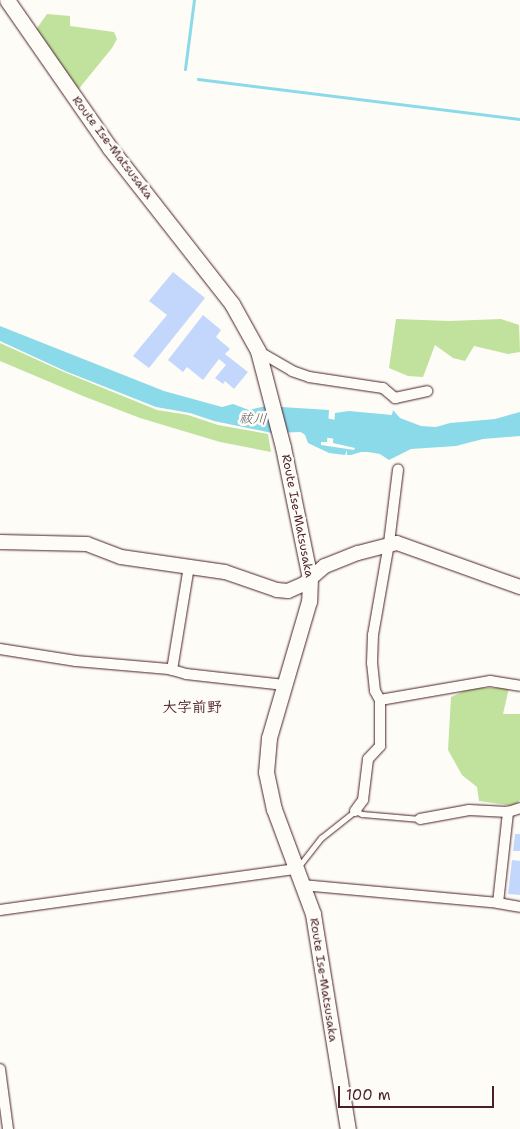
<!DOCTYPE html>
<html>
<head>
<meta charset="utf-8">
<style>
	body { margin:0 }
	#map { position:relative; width:520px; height:1129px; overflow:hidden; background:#fdfcf7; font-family:"Shantell Sans","Klee One",sans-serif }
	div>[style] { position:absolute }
	.green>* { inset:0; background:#c0e29c }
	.water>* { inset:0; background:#8bdae9 }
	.stream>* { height:3px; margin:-1.5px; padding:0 1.5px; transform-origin:1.5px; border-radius:1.5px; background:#8bdae9 }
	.river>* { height:19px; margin:-9.5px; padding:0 9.5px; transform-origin:9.5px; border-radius:9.5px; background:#8bdae9 }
	.building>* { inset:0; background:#c3d6fc }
	.roads { filter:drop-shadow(0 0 1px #4a1f2b) drop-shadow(0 0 1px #4a1f2b) }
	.lane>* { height:5px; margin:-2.5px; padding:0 2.5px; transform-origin:2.5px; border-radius:2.5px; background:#fdfcf7 }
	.street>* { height:10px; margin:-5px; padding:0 5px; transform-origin:5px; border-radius:5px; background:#fdfcf7 }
	.secondary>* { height:14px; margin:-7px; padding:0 7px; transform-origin:7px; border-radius:7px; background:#fdfcf7 }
	.primary>* { height:15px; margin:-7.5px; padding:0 7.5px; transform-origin:7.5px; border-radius:7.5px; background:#fdfcf7 }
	span { translate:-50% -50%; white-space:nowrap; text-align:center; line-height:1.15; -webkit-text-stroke:5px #fdfcf7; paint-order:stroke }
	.street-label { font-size:12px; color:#4a1f2b }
	.water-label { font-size:14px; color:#5e5764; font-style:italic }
	.quarter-label { font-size:15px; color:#4a1f2b; font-weight:700 }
	.scale { position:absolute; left:338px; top:1086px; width:156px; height:22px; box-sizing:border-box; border:2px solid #4a1f2b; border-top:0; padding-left:6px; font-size:15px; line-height:18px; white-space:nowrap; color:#4a1f2b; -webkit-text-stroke:4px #fdfcf7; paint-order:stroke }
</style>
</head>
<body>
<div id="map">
	<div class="green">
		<i style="clip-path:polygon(47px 14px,70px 16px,70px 26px,114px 32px,117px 39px,112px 48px,77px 91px,35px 31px)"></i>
		<i style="clip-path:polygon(396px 319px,449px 321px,501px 319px,519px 325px,520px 352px,508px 354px,474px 346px,465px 361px,453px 358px,435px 345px,423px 377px,408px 376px,389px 368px)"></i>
		<i style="clip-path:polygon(0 343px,64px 372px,157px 410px,188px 415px,218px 425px,268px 434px,271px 452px,220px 442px,140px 418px,83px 396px,0 361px)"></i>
		<i style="clip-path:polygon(471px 688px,509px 688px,503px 714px,520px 714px,520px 800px,514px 806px,479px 801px,477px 787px,462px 775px,448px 750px,451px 697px)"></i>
	</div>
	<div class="water">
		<i style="clip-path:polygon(0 326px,164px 391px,222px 407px,233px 404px,249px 410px,266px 406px,329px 410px,327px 442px,321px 442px,321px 445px,354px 450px,355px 448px,333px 443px,335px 413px,349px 411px,392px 415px,393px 410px,400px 418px,421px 426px,436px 427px,450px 423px,495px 419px,520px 412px,520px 436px,483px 439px,456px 446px,411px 449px,389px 460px,380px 454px,368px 452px,361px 452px,351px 455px,347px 455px,347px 450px,345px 455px,329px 453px,308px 443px,305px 435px,301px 432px,272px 433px,214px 421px,190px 413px,156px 407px,65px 371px,0 341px)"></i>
	</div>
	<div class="stream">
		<i style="left:185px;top:69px;width:70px;rotate:-82.6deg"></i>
		<i style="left:198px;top:79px;width:324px;rotate:7.1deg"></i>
	</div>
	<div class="river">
		<i style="left:304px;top:423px;width:57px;rotate:11.1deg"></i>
	</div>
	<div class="building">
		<i style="clip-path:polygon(173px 272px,205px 298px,149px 368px,133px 356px,167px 315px,149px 301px)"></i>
		<i style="clip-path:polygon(203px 315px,221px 330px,216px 337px,230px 349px,225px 354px,248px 372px,234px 389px,225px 381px,223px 384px,215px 378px,226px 365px,219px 359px,203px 380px,187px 367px,183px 372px,168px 360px)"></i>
		<i style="clip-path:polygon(515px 834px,520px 834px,520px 851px,513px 851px)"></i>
		<i style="clip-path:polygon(512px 860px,520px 861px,520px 895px,508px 894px)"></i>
	</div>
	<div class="roads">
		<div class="lane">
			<i style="left:299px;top:866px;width:36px;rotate:-52deg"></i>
			<i style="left:321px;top:838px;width:43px;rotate:-38.5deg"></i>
			<i style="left:355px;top:811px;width:8px;rotate:23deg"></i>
			<i style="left:362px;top:814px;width:58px;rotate:4.9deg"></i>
		</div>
		<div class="street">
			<i style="left:258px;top:351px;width:39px;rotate:30deg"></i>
			<i style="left:292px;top:371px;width:18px;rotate:19deg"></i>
			<i style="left:309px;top:377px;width:75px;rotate:8.5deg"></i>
			<i style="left:383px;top:388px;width:16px;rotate:40deg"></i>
			<i style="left:395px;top:398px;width:33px;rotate:-12deg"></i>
			<i style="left:0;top:649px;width:77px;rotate:9deg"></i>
			<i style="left:76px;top:661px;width:93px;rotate:4.9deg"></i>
			<i style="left:169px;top:669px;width:18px;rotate:16deg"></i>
			<i style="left:186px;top:674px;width:99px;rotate:6.4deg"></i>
			<i style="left:172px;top:670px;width:105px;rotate:-80.7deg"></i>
			<i style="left:380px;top:700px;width:112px;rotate:-9.8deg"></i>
			<i style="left:490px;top:681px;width:30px;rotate:9deg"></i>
			<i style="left:355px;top:811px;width:14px;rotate:-54deg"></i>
			<i style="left:363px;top:800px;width:41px;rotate:-83deg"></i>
			<i style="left:368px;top:759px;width:18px;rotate:-47deg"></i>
			<i style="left:380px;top:746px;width:46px;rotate:-90deg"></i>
			<i style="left:380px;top:700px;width:10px;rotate:-119deg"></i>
			<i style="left:375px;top:691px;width:28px;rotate:-96deg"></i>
			<i style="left:372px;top:663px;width:28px;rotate:-88deg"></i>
			<i style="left:373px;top:635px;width:93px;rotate:-80.1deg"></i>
			<i style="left:389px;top:543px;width:74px;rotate:-83deg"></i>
			<i style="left:420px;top:819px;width:50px;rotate:-10.4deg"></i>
			<i style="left:469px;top:810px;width:39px;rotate:3deg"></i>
			<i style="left:508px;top:812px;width:13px;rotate:-18deg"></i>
			<i style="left:302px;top:885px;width:197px;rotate:5.2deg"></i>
			<i style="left:498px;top:903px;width:22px;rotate:10deg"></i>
			<i style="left:498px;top:903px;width:92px;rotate:-83.7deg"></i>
			<i style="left:0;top:910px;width:299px;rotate:-7.9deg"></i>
			<i style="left:0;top:1069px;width:61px;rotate:82.4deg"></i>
		</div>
		<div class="secondary">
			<i style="left:0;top:542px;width:87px;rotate:1.3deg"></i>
			<i style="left:87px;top:544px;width:36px;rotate:21deg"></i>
			<i style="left:121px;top:557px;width:105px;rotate:8.2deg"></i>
			<i style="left:225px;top:572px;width:55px;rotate:19.1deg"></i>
			<i style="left:277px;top:590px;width:11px;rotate:5deg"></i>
			<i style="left:288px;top:591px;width:17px;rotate:-24deg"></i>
			<i style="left:304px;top:584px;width:28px;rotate:-41deg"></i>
			<i style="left:325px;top:566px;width:35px;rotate:-22deg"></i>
			<i style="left:358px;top:553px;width:40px;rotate:-14.4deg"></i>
			<i style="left:397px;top:543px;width:131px;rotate:19.7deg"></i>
		</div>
		<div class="primary">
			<i style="left:7px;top:0;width:179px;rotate:55.2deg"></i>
			<i style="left:109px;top:147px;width:199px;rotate:51.9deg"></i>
			<i style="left:232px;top:304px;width:54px;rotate:61deg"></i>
			<i style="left:258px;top:351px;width:99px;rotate:75.4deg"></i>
			<i style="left:283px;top:447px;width:134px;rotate:78.4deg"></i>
			<i style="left:310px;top:578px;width:23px;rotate:92deg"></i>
			<i style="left:309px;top:601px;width:143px;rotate:106.3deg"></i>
			<i style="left:269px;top:738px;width:34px;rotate:95deg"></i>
			<i style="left:266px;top:772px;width:38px;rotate:78deg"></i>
			<i style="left:274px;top:809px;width:112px;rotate:69.6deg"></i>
			<i style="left:313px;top:914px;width:218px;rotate:80.8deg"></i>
		</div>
	</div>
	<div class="street-label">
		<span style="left:112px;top:148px;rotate:53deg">Route Ise-Matsusaka</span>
		<span style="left:297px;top:516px;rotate:79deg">Route Ise-Matsusaka</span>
		<span style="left:323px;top:980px;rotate:81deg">Route Ise-Matsusaka</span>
	</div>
	<div class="water-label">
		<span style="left:253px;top:418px;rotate:3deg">祓川</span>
	</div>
	<div class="quarter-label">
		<span style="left:192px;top:708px">大字前野</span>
	</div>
	<div class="scale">100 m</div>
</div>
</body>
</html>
